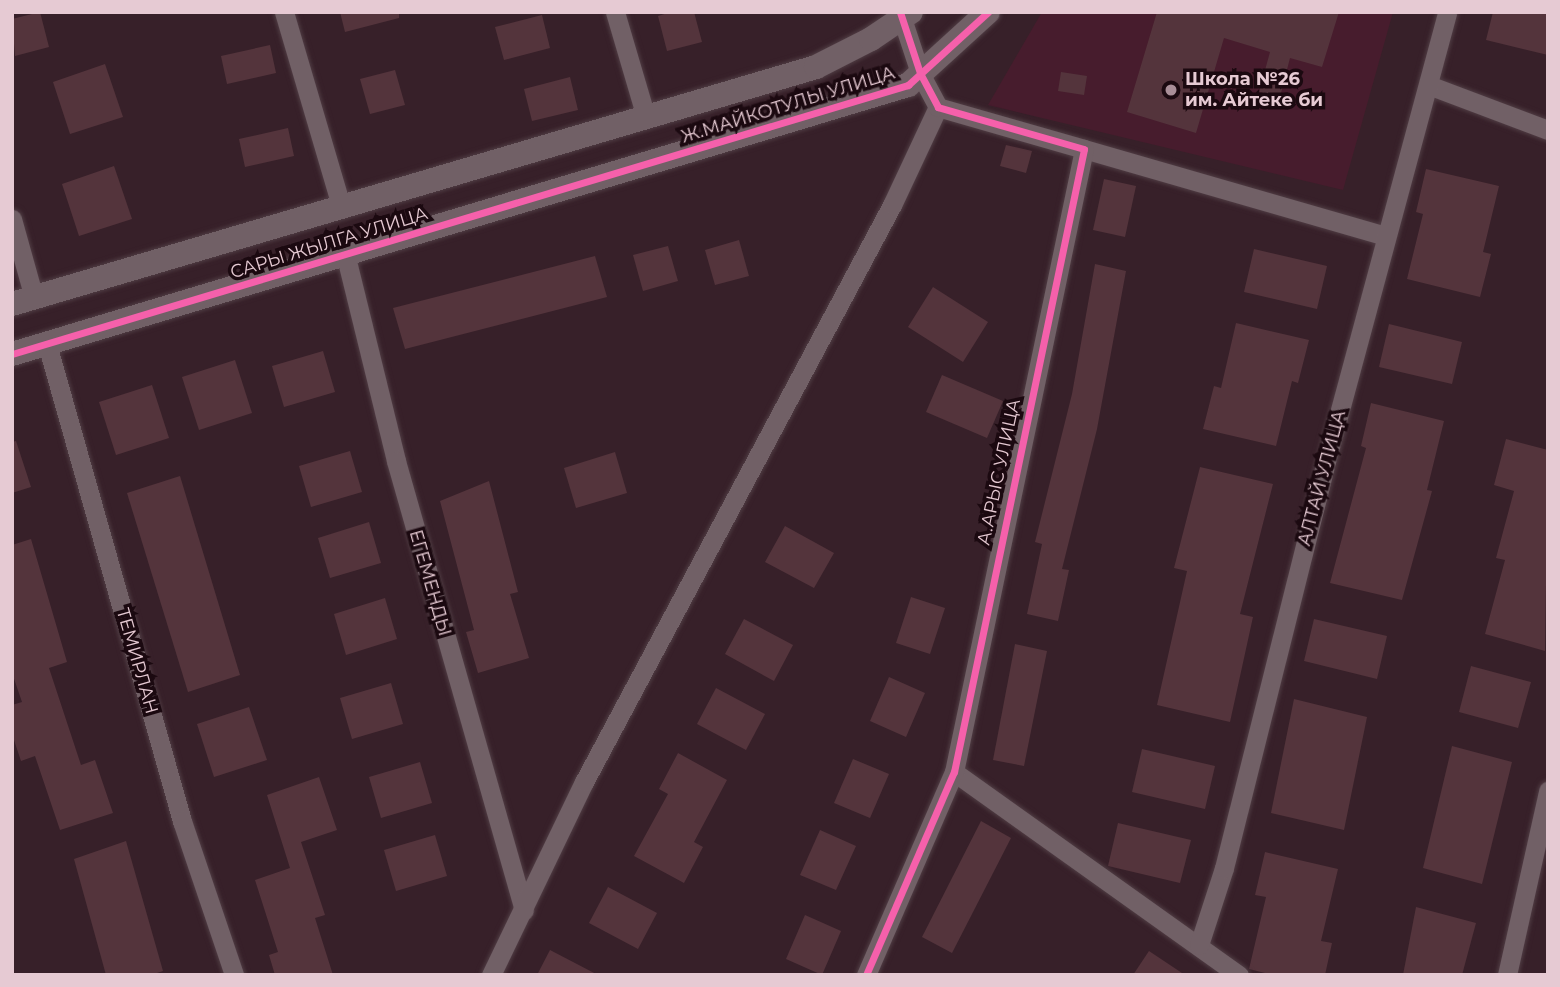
<!DOCTYPE html>
<html>
<head>
<meta charset="utf-8">
<style>
	body { margin:0 }
	#map { position:relative; width:1560px; height:987px; overflow:hidden; background:#372029; font-family:Montserrat,sans-serif }
	div>[style] { position:absolute }
	.built>* { inset:0; background:#471c2d }
	.building>* { inset:0; background:#54343c }
	.roads { filter:drop-shadow(0 0 2px #503d44) drop-shadow(0 0 2px #503d44) }
	.minor>* { height:19px; margin:-9.5px; padding:0 9.5px; transform-origin:9.5px; border-radius:9.5px; background:#716066 }
	.tertiary>* { height:24px; margin:-12px; padding:0 12px; transform-origin:12px; border-radius:12px; background:#716066 }
	.cycleway>* { height:7px; margin:-3.5px; padding:0 3.5px; transform-origin:3.5px; border-radius:3.5px; background:#f560ab }
	.dots>* { width:19px; height:19px; translate:-50% -50%; box-sizing:border-box; border:4px solid #1b0910; border-radius:50% }
	span { translate:-50% -50%; white-space:nowrap; text-align:center; line-height:1.15; -webkit-text-stroke:7px #1b0910; paint-order:stroke }
	.poi-label { font-size:18px; color:#e6cad3; font-weight:700 }
	.left { translate:0 -50%; text-align:left }
	.street-label { font-size:18px; color:#e6cad3 }
	.frame { position:absolute; inset:0; border:14px solid #e6cad3; pointer-events:none }
</style>
</head>
<body>
<div id="map">
	<div class="built">
		<i style="clip-path:polygon(1042px 12px,1393px 12px,1343px 190px,988px 105px)"></i>
	</div>
	<div class="building">
		<i style="clip-path:polygon(40px 12px,49px 47px,15px 56px,12px 19px)"></i>
		<i style="clip-path:polygon(340px 12px,399px 12px,399px 18px,345px 32px)"></i>
		<i style="clip-path:polygon(671px 12px,694px 12px,702px 42px,667px 51px,658px 16px)"></i>
		<i style="clip-path:polygon(1157px 12px,1339px 12px,1322px 67px,1290px 58px,1280px 97px,1259px 92px,1270px 52px,1224px 38px,1196px 133px,1127px 112px)"></i>
		<i style="clip-path:polygon(1493px 12px,1548px 12px,1548px 55px,1486px 40px)"></i>
		<i style="clip-path:polygon(542px 15px,550px 48px,504px 60px,495px 27px)"></i>
		<i style="clip-path:polygon(270px 45px,276px 73px,227px 84px,221px 56px)"></i>
		<i style="clip-path:polygon(105px 64px,123px 117px,70px 134px,53px 82px)"></i>
		<i style="clip-path:polygon(395px 70px,405px 105px,370px 114px,360px 79px)"></i>
		<i style="clip-path:polygon(1061px 72px,1087px 76px,1084px 95px,1058px 91px)"></i>
		<i style="clip-path:polygon(570px 77px,578px 110px,532px 121px,524px 89px)"></i>
		<i style="clip-path:polygon(288px 128px,294px 156px,245px 167px,239px 139px)"></i>
		<i style="clip-path:polygon(1006px 145px,1032px 151px,1026px 173px,1000px 166px)"></i>
		<i style="clip-path:polygon(114px 166px,132px 219px,79px 236px,62px 184px)"></i>
		<i style="clip-path:polygon(1426px 169px,1499px 186px,1483px 252px,1491px 254px,1480px 297px,1407px 279px,1423px 214px,1416px 212px)"></i>
		<i style="clip-path:polygon(1104px 179px,1136px 186px,1125px 237px,1093px 230px)"></i>
		<i style="clip-path:polygon(739px 240px,749px 276px,715px 285px,705px 250px)"></i>
		<i style="clip-path:polygon(668px 246px,678px 281px,643px 291px,633px 255px)"></i>
		<i style="clip-path:polygon(1254px 249px,1327px 266px,1317px 309px,1244px 292px)"></i>
		<i style="clip-path:polygon(595px 256px,607px 297px,405px 349px,393px 308px)"></i>
		<i style="clip-path:polygon(1095px 264px,1126px 271px,1097px 429px,1062px 569px,1069px 570px,1058px 621px,1027px 614px,1042px 544px,1035px 542px,1072px 394px)"></i>
		<i style="clip-path:polygon(933px 287px,988px 322px,963px 362px,908px 327px)"></i>
		<i style="clip-path:polygon(1236px 323px,1309px 340px,1298px 383px,1292px 381px,1276px 446px,1203px 429px,1214px 386px,1221px 388px)"></i>
		<i style="clip-path:polygon(1389px 324px,1462px 342px,1452px 384px,1379px 367px)"></i>
		<i style="clip-path:polygon(323px 351px,335px 392px,284px 407px,272px 366px)"></i>
		<i style="clip-path:polygon(235px 360px,252px 413px,199px 430px,182px 377px)"></i>
		<i style="clip-path:polygon(942px 375px,1003px 401px,987px 438px,926px 412px)"></i>
		<i style="clip-path:polygon(152px 385px,169px 438px,116px 455px,99px 402px)"></i>
		<i style="clip-path:polygon(1371px 403px,1444px 421px,1427px 490px,1432px 491px,1402px 600px,1330px 583px,1366px 448px,1361px 446px)"></i>
		<i style="clip-path:polygon(1506px 439px,1548px 450px,1545px 651px,1485px 634px,1505px 560px,1496px 558px,1514px 491px,1494px 485px)"></i>
		<i style="clip-path:polygon(16px 441px,31px 487px,12px 493px,12px 442px)"></i>
		<i style="clip-path:polygon(350px 451px,362px 492px,311px 507px,299px 466px)"></i>
		<i style="clip-path:polygon(615px 452px,627px 493px,576px 508px,564px 468px)"></i>
		<i style="clip-path:polygon(1200px 467px,1273px 484px,1240px 614px,1253px 617px,1230px 722px,1157px 705px,1187px 571px,1174px 568px)"></i>
		<i style="clip-path:polygon(180px 476px,240px 675px,188px 692px,127px 493px)"></i>
		<i style="clip-path:polygon(489px 481px,518px 592px,510px 594px,529px 658px,478px 673px,466px 632px,474px 630px,440px 501px)"></i>
		<i style="clip-path:polygon(369px 522px,381px 563px,330px 578px,318px 538px)"></i>
		<i style="clip-path:polygon(785px 526px,834px 553px,814px 588px,765px 562px)"></i>
		<i style="clip-path:polygon(31px 539px,67px 662px,49px 668px,81px 765px,95px 760px,113px 813px,60px 830px,35px 756px,21px 761px,12px 734px,12px 705px,22px 702px,12px 673px,12px 545px)"></i>
		<i style="clip-path:polygon(911px 597px,945px 608px,930px 654px,896px 643px)"></i>
		<i style="clip-path:polygon(385px 598px,397px 639px,346px 655px,334px 614px)"></i>
		<i style="clip-path:polygon(744px 619px,793px 645px,774px 681px,725px 654px)"></i>
		<i style="clip-path:polygon(1314px 619px,1387px 636px,1377px 679px,1304px 661px)"></i>
		<i style="clip-path:polygon(1015px 644px,1047px 651px,1024px 766px,993px 760px)"></i>
		<i style="clip-path:polygon(1471px 666px,1531px 682px,1518px 728px,1459px 712px)"></i>
		<i style="clip-path:polygon(889px 677px,925px 693px,906px 737px,870px 721px)"></i>
		<i style="clip-path:polygon(391px 683px,403px 724px,352px 739px,340px 698px)"></i>
		<i style="clip-path:polygon(716px 688px,765px 714px,746px 750px,697px 724px)"></i>
		<i style="clip-path:polygon(1294px 699px,1367px 717px,1344px 830px,1271px 813px)"></i>
		<i style="clip-path:polygon(249px 707px,267px 760px,214px 777px,197px 724px)"></i>
		<i style="clip-path:polygon(1452px 746px,1512px 762px,1482px 884px,1423px 868px)"></i>
		<i style="clip-path:polygon(1142px 749px,1215px 766px,1205px 809px,1132px 792px)"></i>
		<i style="clip-path:polygon(678px 753px,727px 780px,694px 842px,703px 847px,684px 883px,634px 856px,668px 794px,659px 789px)"></i>
		<i style="clip-path:polygon(853px 759px,889px 774px,870px 818px,834px 803px)"></i>
		<i style="clip-path:polygon(420px 762px,432px 803px,381px 818px,369px 777px)"></i>
		<i style="clip-path:polygon(319px 777px,337px 830px,301px 842px,325px 915px,315px 918px,333px 975px,275px 975px,269px 955px,278px 952px,255px 880px,290px 868px,267px 795px)"></i>
		<i style="clip-path:polygon(981px 821px,1011px 838px,952px 953px,922px 937px)"></i>
		<i style="clip-path:polygon(1118px 823px,1191px 840px,1180px 883px,1108px 866px)"></i>
		<i style="clip-path:polygon(820px 830px,856px 846px,836px 890px,800px 875px)"></i>
		<i style="clip-path:polygon(435px 835px,447px 876px,396px 891px,384px 850px)"></i>
		<i style="clip-path:polygon(126px 841px,163px 971px,151px 975px,106px 975px,74px 859px)"></i>
		<i style="clip-path:polygon(1265px 852px,1338px 869px,1321px 941px,1332px 943px,1325px 975px,1273px 975px,1249px 969px,1266px 897px,1255px 895px)"></i>
		<i style="clip-path:polygon(608px 887px,657px 913px,638px 949px,589px 923px)"></i>
		<i style="clip-path:polygon(1416px 907px,1476px 923px,1462px 975px,1403px 975px)"></i>
		<i style="clip-path:polygon(805px 915px,841px 931px,822px 975px,786px 959px)"></i>
		<i style="clip-path:polygon(550px 950px,598px 975px,537px 975px)"></i>
		<i style="clip-path:polygon(1149px 951px,1185px 975px,1133px 975px)"></i>
	</div>
	<div class="roads">
		<div class="minor">
			<i style="left:284px;top:12px;width:202px;rotate:73.6deg"></i>
			<i style="left:615px;top:12px;width:106px;rotate:73.6deg"></i>
			<i style="left:1431px;top:86px;width:125px;rotate:20.6deg"></i>
			<i style="left:1084px;top:149px;width:314px;rotate:16.1deg"></i>
			<i style="left:12px;top:219px;width:82px;rotate:74.4deg"></i>
			<i style="left:345px;top:253px;width:214px;rotate:76.2deg"></i>
			<i style="left:396px;top:461px;width:467px;rotate:74.1deg"></i>
			<i style="left:47px;top:344px;width:496px;rotate:74.2deg"></i>
			<i style="left:182px;top:821px;width:163px;rotate:71.3deg"></i>
			<i style="left:954px;top:772px;width:350px;rotate:35.5deg"></i>
			<i style="left:1199px;top:945px;width:81px;rotate:-72deg"></i>
			<i style="left:1224px;top:868px;width:411px;rotate:-75.9deg"></i>
			<i style="left:1324px;top:469px;width:473px;rotate:-74.9deg"></i>
			<i style="left:491px;top:975px;width:214px;rotate:-64.3deg"></i>
			<i style="left:584px;top:782px;width:654px;rotate:-61.91deg"></i>
			<i style="left:892px;top:205px;width:108px;rotate:-64.9deg"></i>
			<i style="left:866px;top:975px;width:221px;rotate:-66.6deg"></i>
			<i style="left:954px;top:772px;width:636px;rotate:-78.21deg"></i>
			<i style="left:1084px;top:149px;width:152px;rotate:-164deg"></i>
			<i style="left:938px;top:107px;width:38px;rotate:-118deg"></i>
			<i style="left:920px;top:73px;width:64px;rotate:-108.2deg"></i>
			<i style="left:1507px;top:975px;width:189px;rotate:-77.4deg"></i>
		</div>
		<div class="tertiary">
			<i style="left:12px;top:304px;width:838px;rotate:-16.42deg"></i>
			<i style="left:816px;top:67px;width:62px;rotate:-27deg"></i>
			<i style="left:871px;top:39px;width:48px;rotate:-34deg"></i>
			<i style="left:12px;top:354px;width:936px;rotate:-16.71deg"></i>
			<i style="left:908px;top:85px;width:108px;rotate:-42.4deg"></i>
		</div>
	</div>
	<div class="cycleway">
		<i style="left:12px;top:354px;width:936px;rotate:-16.71deg"></i>
		<i style="left:908px;top:85px;width:108px;rotate:-42.4deg"></i>
		<i style="left:866px;top:975px;width:221px;rotate:-66.6deg"></i>
		<i style="left:954px;top:772px;width:636px;rotate:-78.21deg"></i>
		<i style="left:1084px;top:149px;width:152px;rotate:-164deg"></i>
		<i style="left:938px;top:107px;width:38px;rotate:-118deg"></i>
		<i style="left:920px;top:73px;width:64px;rotate:-108.2deg"></i>
	</div>
	<div class="dots">
		<i style="left:1171px;top:90px;background:#a98e98"></i>
	</div>
	<div class="poi-label">
		<span class="left" style="left:1185px;top:90px">Школа №26<br>им. Айтеке би</span>
	</div>
	<div class="street-label">
		<span style="left:788px;top:105px;rotate:-17deg">Ж.МАЙКОТУЛЫ УЛИЦА</span>
		<span style="left:329px;top:243px;rotate:-17deg">САРЫ ЖЫЛГА УЛИЦА</span>
		<span style="left:999px;top:472px;rotate:-78deg">А.АРЫС УЛИЦА</span>
		<span style="left:1322px;top:478px;rotate:-75deg">АЛТАЙ УЛИЦА</span>
		<span style="left:430px;top:583px;rotate:74deg">ЕГЕМЕНДЫ</span>
		<span style="left:137px;top:661px;rotate:74deg">ТЕМИРЛАН</span>
	</div>
	<div class="frame"></div>
</div>
</body>
</html>
